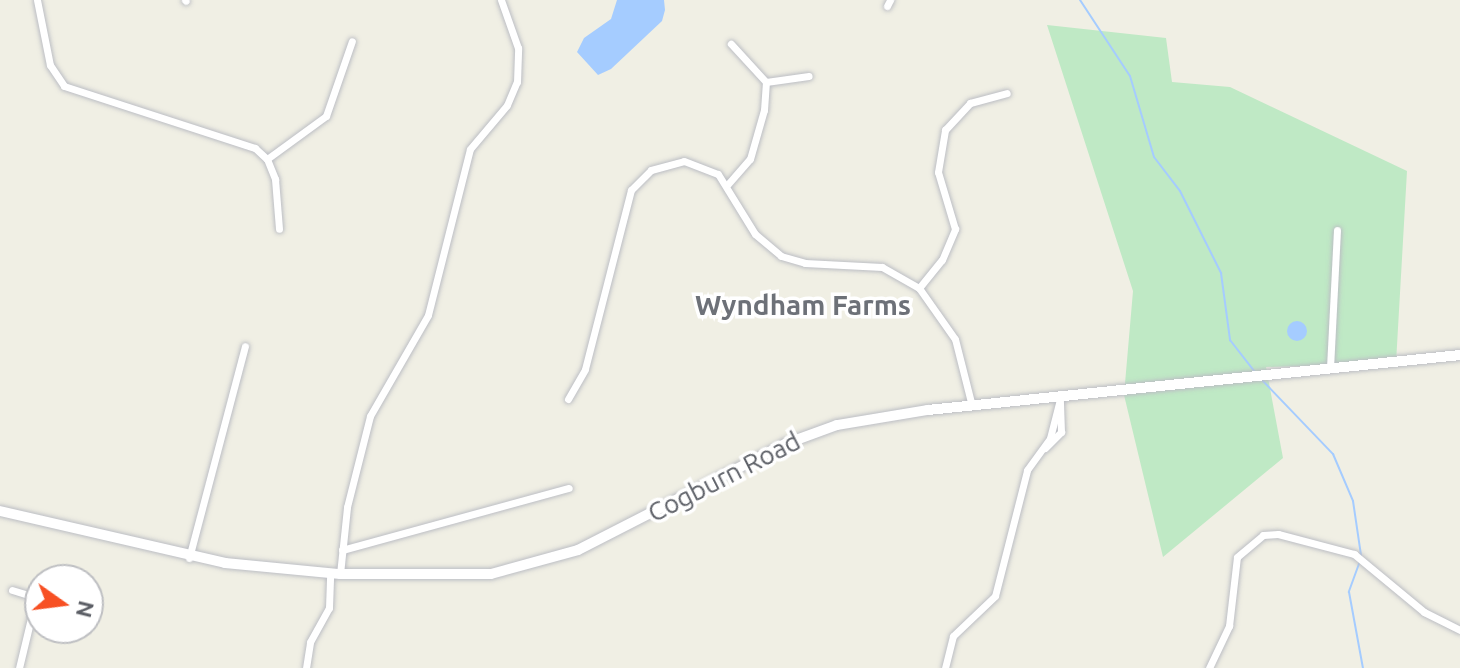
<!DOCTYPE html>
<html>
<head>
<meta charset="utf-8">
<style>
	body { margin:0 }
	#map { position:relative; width:1460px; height:668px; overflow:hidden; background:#f0efe4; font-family:Ubuntu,sans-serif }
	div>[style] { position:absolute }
	.green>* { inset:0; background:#bfe9c5 }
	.water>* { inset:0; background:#a5ccff }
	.round { border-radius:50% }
	.stream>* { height:2px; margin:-1px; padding:0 1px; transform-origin:1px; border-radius:1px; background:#a5ccff }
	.roads { filter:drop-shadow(0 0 2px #bcbec4) drop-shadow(0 0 2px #bcbec4) }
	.street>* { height:7px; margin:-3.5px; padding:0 3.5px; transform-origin:3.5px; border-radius:3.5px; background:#fff }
	.secondary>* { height:10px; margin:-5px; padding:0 5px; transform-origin:5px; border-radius:5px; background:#fff }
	span { translate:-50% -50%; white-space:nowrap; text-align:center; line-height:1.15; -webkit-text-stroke:7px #fff; paint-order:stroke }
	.street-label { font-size:26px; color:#5c5f66 }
	.neighbourhood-label { font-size:28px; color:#6d7178; font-weight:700 }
	.north { position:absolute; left:24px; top:564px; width:80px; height:80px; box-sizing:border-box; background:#fff; border:2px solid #bebfc2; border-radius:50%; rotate:104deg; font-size:22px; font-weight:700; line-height:32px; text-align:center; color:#5c5f66 }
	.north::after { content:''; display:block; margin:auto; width:28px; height:36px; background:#f75023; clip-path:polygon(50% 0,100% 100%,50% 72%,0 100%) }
</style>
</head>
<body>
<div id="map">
	<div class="green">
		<i style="clip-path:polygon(1047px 25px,1166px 38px,1172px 82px,1230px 87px,1407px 171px,1396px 363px,1266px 367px,1283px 458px,1163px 557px,1124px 395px,1133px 291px)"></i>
	</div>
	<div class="water">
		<i style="clip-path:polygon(617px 0,664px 0,665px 10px,662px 21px,611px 69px,598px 75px,577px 52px,584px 38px,611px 19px)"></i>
		<i class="round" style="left:1287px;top:321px;width:20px;height:20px"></i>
	</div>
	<div class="stream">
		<i style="left:1080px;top:0;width:91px;rotate:56.7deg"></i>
		<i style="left:1130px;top:76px;width:84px;rotate:73.5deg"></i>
		<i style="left:1154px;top:157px;width:43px;rotate:52.6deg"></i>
		<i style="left:1180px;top:191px;width:92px;rotate:63.4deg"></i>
		<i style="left:1221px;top:273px;width:68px;rotate:82.3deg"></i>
		<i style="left:1230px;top:340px;width:41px;rotate:52deg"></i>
		<i style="left:1262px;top:380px;width:103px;rotate:46.2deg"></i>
		<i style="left:1333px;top:454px;width:51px;rotate:66.9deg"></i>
		<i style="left:1353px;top:501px;width:55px;rotate:81.6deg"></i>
		<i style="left:1360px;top:561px;width:33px;rotate:110deg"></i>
		<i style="left:1349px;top:592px;width:77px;rotate:79.6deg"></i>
	</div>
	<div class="roads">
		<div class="street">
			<i style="left:37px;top:0;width:66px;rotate:78.7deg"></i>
			<i style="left:50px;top:65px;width:25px;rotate:56deg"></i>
			<i style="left:64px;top:86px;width:201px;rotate:18deg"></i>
			<i style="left:255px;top:148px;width:16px;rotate:43deg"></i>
			<i style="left:267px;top:159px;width:22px;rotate:68deg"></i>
			<i style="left:275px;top:179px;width:50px;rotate:85.4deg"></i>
			<i style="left:185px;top:0;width:1px;rotate:45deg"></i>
			<i style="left:887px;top:6px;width:7px;rotate:-63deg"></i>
			<i style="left:766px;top:82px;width:43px;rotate:-7.9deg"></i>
			<i style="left:267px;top:159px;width:73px;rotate:-36.1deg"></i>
			<i style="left:326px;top:116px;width:79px;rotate:-70.9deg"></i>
			<i style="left:728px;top:184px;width:33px;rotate:-49deg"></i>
			<i style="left:750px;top:159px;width:51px;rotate:-74.1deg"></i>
			<i style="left:764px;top:110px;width:28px;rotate:-86deg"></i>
			<i style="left:766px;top:82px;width:52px;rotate:-132.6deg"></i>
			<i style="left:919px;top:288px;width:36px;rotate:-51deg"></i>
			<i style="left:942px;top:260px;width:34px;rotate:-67deg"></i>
			<i style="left:955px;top:229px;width:59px;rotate:-106.6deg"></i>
			<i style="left:938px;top:172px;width:43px;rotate:-80.5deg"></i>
			<i style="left:945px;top:130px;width:37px;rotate:-47deg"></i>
			<i style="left:970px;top:103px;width:38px;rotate:-15deg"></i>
			<i style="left:1330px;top:368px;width:138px;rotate:-87.1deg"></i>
			<i style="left:568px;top:399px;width:34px;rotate:-60deg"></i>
			<i style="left:585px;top:369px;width:185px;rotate:-75.6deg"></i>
			<i style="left:631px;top:190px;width:28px;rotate:-45deg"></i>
			<i style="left:651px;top:170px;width:34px;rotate:-15deg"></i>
			<i style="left:684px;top:161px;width:36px;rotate:21deg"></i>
			<i style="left:718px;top:174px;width:70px;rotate:58.3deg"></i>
			<i style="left:755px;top:234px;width:34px;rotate:40deg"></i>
			<i style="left:781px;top:256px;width:25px;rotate:16deg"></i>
			<i style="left:805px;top:263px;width:77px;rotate:3deg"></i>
			<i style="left:882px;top:267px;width:43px;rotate:29.6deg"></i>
			<i style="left:919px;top:288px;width:62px;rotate:54.8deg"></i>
			<i style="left:955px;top:339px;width:69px;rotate:75.8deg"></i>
			<i style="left:1045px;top:448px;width:23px;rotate:-45deg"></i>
			<i style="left:1061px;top:432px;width:31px;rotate:-92deg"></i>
			<i style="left:342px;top:550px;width:235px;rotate:-15.3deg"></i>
			<i style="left:189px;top:558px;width:219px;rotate:-75.2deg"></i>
			<i style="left:340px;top:574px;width:67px;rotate:-84deg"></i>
			<i style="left:347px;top:507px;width:94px;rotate:-75.8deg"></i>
			<i style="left:370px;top:416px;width:116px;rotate:-60.1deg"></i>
			<i style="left:428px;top:315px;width:171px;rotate:-75.8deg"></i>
			<i style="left:470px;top:149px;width:57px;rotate:-49.9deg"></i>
			<i style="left:507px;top:105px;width:25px;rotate:-67deg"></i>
			<i style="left:517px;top:82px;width:34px;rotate:-88deg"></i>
			<i style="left:518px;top:48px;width:51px;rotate:-109.5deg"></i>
			<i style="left:12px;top:590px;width:27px;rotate:17deg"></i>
			<i style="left:19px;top:668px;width:73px;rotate:-76.5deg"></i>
			<i style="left:306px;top:668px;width:26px;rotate:-81deg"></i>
			<i style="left:310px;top:642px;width:39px;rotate:-61deg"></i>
			<i style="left:329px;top:608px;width:35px;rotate:-88deg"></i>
			<i style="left:945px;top:668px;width:33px;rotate:-76deg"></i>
			<i style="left:953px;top:636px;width:58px;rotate:-43.6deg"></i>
			<i style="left:995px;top:596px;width:130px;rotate:-75.7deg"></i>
			<i style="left:1027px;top:470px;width:39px;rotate:-54deg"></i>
			<i style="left:1050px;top:438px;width:40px;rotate:-75.6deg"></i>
			<i style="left:1209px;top:668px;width:47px;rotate:-64.5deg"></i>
			<i style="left:1229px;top:626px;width:69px;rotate:-83.4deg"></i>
			<i style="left:1237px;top:557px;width:34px;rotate:-40deg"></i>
			<i style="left:1263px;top:535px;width:15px;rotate:-4deg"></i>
			<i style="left:1278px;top:534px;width:79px;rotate:14.7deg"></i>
			<i style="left:1354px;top:554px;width:91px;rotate:39.6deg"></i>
			<i style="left:1424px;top:612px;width:40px;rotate:26.6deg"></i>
		</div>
		<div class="secondary">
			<i style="left:0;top:511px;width:231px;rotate:13deg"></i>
			<i style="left:225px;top:563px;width:116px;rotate:5.5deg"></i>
			<i style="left:340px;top:574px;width:151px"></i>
			<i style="left:491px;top:574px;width:90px;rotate:-15.4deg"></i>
			<i style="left:578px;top:550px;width:233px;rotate:-27.1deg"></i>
			<i style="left:785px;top:444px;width:55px;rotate:-20.1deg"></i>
			<i style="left:837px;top:425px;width:92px;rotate:-9.4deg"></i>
			<i style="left:928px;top:410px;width:535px;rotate:-5.9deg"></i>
		</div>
	</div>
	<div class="street-label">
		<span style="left:724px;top:477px;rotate:-27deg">Cogburn Road</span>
	</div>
	<div class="neighbourhood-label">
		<span style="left:803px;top:305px">Wyndham Farms</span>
	</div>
	<div class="north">N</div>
</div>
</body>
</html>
